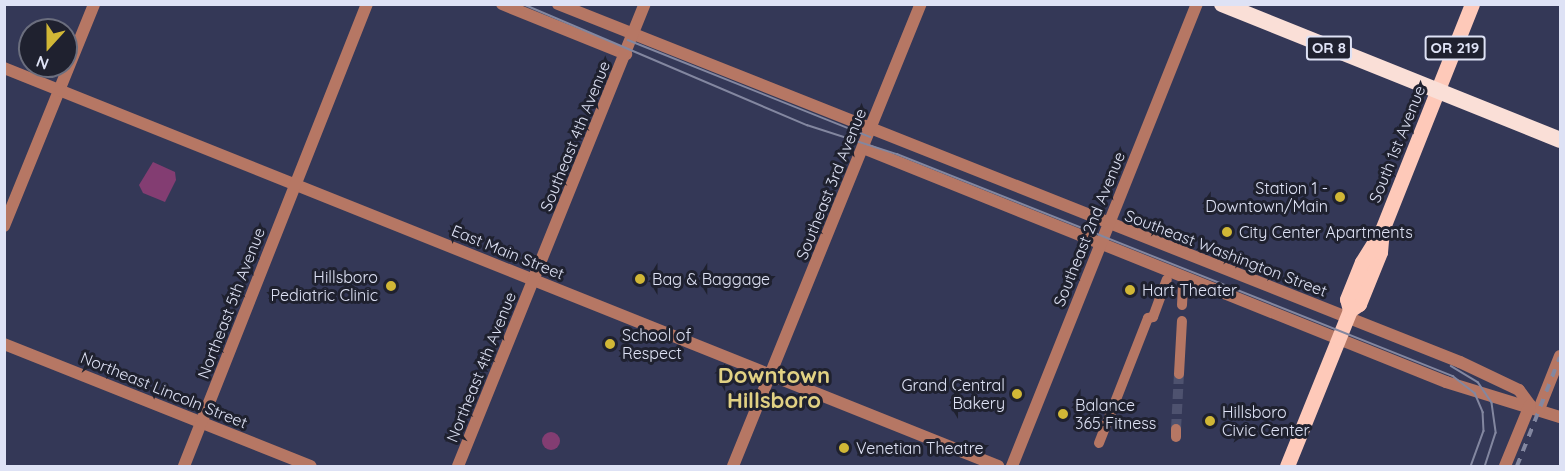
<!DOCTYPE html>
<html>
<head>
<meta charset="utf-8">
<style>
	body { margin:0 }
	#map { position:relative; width:1565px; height:471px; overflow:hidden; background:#343857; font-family:Quicksand,sans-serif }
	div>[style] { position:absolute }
	.green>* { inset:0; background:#833d72 }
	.round { border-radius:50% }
	.pedestrian-tunnel>* { height:10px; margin-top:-5px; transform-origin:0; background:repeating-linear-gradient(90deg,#4e526f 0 10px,transparent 0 15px) }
	.pedestrian>* { height:10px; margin:-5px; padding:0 5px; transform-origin:5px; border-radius:5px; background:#b67764 }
	.minor>* { height:12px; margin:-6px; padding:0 6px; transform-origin:6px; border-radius:6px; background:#b67764 }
	.tertiary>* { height:12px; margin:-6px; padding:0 6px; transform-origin:6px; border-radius:6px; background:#b67764 }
	.primary>* { height:15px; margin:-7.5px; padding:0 7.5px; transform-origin:7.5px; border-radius:7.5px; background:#fec9b9 }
	.trunk>* { height:16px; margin:-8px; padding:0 8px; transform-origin:8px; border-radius:8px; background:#fadfd7 }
	.tram>* { height:1.5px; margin:-0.75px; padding:0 0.75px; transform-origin:0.75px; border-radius:0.75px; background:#8387a0 }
	.rail>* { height:4px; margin-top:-2px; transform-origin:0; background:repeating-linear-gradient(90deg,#8387a0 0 8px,transparent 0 16px) }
	.dots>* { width:16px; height:16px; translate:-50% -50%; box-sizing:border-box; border:3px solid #1f212f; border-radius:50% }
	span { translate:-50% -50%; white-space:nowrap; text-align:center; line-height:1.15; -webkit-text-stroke:6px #1f212f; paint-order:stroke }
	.shield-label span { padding:2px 4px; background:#1f212f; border:2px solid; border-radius:4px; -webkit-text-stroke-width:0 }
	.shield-label { font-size:15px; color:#dee2f5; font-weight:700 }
	.street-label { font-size:16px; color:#dee2f5 }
	.poi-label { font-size:16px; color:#dee2f5 }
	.right { translate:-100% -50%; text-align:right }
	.left { translate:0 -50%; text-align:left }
	.district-label { font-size:22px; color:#e1d183; font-weight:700 }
	.frame { position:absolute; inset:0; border:6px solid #dee2f5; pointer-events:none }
	.north { position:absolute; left:18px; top:18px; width:60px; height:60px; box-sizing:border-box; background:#1f212f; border:2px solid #6b6e7e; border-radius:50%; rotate:201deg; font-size:16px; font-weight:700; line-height:24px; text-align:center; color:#dee2f5 }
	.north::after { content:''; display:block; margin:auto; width:21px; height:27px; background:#d1b736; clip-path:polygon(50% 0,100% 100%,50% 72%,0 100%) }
</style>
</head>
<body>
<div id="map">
	<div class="green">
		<i style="clip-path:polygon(153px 162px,175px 172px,176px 180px,165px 202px,143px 193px,139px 185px)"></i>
		<i class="round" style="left:542px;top:432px;width:18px;height:18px"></i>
	</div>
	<div class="pedestrian-tunnel">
		<i style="left:1176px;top:429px;width:55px;rotate:-86.9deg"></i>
	</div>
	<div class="pedestrian">
		<i style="left:1182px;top:305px;width:19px;rotate:-87deg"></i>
		<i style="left:1179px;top:374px;width:53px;rotate:-86.8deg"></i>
		<i style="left:1176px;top:437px;width:8px;rotate:-90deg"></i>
		<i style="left:1099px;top:443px;width:134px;rotate:-68.6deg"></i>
		<i style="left:1148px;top:318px;width:5px;rotate:-11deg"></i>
		<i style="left:1153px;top:317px;width:40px;rotate:-69.8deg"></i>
	</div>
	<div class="minor">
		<i style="left:502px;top:4px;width:134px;rotate:22deg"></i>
		<i style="left:558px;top:4px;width:970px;rotate:21.65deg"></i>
		<i style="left:1460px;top:362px;width:65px;rotate:25.4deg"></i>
		<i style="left:1519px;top:390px;width:19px;rotate:54deg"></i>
		<i style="left:863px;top:148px;width:628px;rotate:21.87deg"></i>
		<i style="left:1446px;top:382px;width:119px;rotate:17.1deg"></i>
		<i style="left:4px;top:226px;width:240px;rotate:-67.9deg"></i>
		<i style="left:1539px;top:409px;width:57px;rotate:-68.4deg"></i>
		<i style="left:1505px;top:466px;width:66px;rotate:-67.7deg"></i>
	</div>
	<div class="tertiary">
		<i style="left:4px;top:68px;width:1071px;rotate:21.82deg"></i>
		<i style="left:4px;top:344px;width:330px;rotate:21.7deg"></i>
		<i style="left:184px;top:466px;width:497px;rotate:-68.4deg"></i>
		<i style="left:458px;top:466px;width:498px;rotate:-68deg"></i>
		<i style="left:733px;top:466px;width:499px;rotate:-67.9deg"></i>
		<i style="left:1012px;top:466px;width:498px;rotate:-68.2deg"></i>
	</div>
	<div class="primary">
		<i style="left:1350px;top:310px;width:11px;rotate:-34deg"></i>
		<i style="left:1359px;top:304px;width:56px;rotate:-68deg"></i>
		<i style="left:1380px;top:252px;width:22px;rotate:-85deg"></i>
		<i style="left:1382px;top:230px;width:243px;rotate:-68.3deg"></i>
		<i style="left:1287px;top:466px;width:168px;rotate:-68deg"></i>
		<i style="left:1350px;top:310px;width:11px;rotate:-105deg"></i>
		<i style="left:1347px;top:299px;width:40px;rotate:-68deg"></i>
		<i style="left:1362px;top:262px;width:38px;rotate:-58deg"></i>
	</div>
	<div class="trunk">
		<i style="left:1222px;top:4px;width:364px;rotate:21.9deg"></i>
	</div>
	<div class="tram">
		<i style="left:523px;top:4px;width:309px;rotate:23.1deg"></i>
		<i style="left:807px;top:125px;width:95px;rotate:17.9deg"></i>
		<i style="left:897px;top:154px;width:599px;rotate:21.77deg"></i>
		<i style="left:1453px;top:376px;width:28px;rotate:38deg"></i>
		<i style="left:1475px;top:393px;width:21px;rotate:67deg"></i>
		<i style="left:1483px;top:412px;width:19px;rotate:87deg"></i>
		<i style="left:1484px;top:431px;width:37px;rotate:110deg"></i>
		<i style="left:628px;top:40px;width:261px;rotate:21.8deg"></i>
		<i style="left:1451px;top:366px;width:31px;rotate:31deg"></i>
		<i style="left:1478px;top:382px;width:25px;rotate:56deg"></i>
		<i style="left:1492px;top:403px;width:30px;rotate:82deg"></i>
		<i style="left:1496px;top:433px;width:35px;rotate:108deg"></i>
	</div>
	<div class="rail">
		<i style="left:1517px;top:466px;width:117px;rotate:-68.5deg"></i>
	</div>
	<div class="dots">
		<i style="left:1340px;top:197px;background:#d1b736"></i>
		<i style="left:1227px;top:232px;background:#d1b736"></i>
		<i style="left:640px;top:279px;background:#d1b736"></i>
		<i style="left:391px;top:286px;background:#d1b736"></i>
		<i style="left:1130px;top:290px;background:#d1b736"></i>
		<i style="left:610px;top:344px;background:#d1b736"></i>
		<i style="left:1017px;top:394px;background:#d1b736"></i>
		<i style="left:1063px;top:414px;background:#d1b736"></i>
		<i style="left:1210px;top:421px;background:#d1b736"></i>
		<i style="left:844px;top:448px;background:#d1b736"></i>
	</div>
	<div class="shield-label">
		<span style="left:1329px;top:48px">OR 8</span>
		<span style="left:1455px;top:48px">OR 219</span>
	</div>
	<div class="street-label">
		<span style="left:575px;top:136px;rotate:-68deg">Southeast 4th Avenue</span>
		<span style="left:1397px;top:144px;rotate:-68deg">South 1st Avenue</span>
		<span style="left:831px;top:184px;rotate:-68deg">Southeast 3rd Avenue</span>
		<span style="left:1089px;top:229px;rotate:-68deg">Southeast 2nd Avenue</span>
		<span style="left:508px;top:252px;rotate:22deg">East Main Street</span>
		<span style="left:1226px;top:253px;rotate:21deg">Southeast Washington Street</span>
		<span style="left:231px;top:303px;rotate:-69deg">Northeast 5th Avenue</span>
		<span style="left:481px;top:367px;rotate:-68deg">Northeast 4th Avenue</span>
		<span style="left:164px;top:390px;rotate:22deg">Northeast Lincoln Street</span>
	</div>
	<div class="poi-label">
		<span class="right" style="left:1328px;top:197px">Station 1 -<br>Downtown/Main</span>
		<span class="left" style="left:1239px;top:232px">City Center Apartments</span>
		<span class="right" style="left:378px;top:286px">Hillsboro<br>Pediatric Clinic</span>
		<span class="left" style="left:652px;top:279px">Bag &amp; Baggage</span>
		<span class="left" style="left:1142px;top:290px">Hart Theater</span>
		<span class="left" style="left:622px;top:344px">School of<br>Respect</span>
		<span class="right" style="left:1005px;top:394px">Grand Central<br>Bakery</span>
		<span class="left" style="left:1075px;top:414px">Balance<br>365 Fitness</span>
		<span class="left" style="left:1222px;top:421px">Hillsboro<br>Civic Center</span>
		<span class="left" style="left:856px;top:448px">Venetian Theatre</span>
	</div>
	<div class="district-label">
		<span style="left:774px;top:388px">Downtown<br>Hillsboro</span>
	</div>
	<div class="frame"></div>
	<div class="north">N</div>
</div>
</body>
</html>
